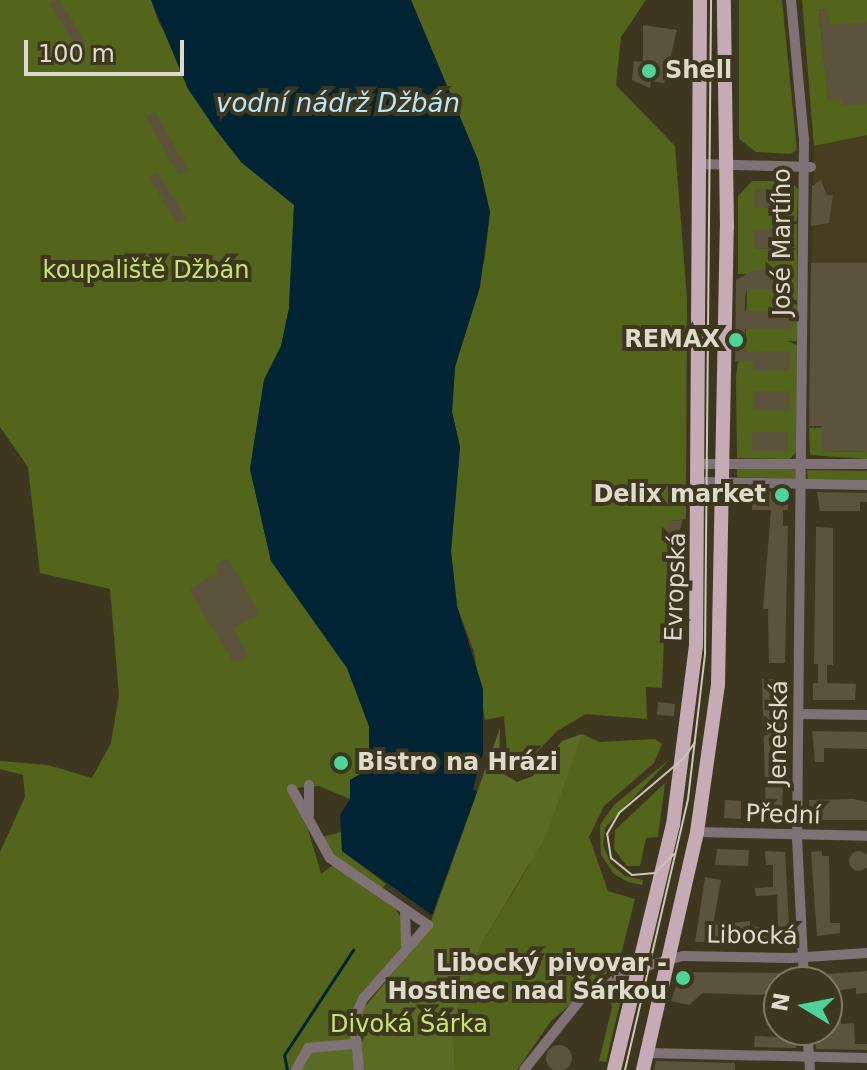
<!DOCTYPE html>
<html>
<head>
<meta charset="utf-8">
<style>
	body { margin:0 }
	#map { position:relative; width:867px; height:1070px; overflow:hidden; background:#3e3720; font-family:"DejaVu Sans",sans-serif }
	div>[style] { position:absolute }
	.built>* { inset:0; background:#473d1f }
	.green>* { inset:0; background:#53641b }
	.forest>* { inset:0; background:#5a6c24 }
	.water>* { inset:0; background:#002433 }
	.stream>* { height:3px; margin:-1.5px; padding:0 1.5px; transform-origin:1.5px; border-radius:1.5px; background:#002433 }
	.building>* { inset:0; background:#5b533b }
	.round { border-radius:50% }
	.minor>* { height:10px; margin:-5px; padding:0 5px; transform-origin:5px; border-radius:5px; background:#7e7277 }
	.major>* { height:14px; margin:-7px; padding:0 7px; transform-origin:7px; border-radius:7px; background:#c4abb5 }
	.tram>* { height:2px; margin:-1px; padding:0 1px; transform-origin:1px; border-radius:1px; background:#cbc7b8 }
	.dots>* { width:22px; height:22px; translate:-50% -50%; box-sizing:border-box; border:4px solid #3e3720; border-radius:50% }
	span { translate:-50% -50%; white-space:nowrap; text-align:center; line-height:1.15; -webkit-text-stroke:8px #3e3720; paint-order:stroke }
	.poi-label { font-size:24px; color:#dedacc; font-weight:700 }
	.left { translate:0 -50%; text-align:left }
	.right { translate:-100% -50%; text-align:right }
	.street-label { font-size:24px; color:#dedacc }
	.park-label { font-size:24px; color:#c6e66b }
	.water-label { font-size:26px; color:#b4e6fe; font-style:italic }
	.north { position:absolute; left:763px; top:966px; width:80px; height:80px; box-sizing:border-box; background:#3e3720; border:2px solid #7e7865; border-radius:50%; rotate:280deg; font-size:22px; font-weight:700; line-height:32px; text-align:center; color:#dedacc }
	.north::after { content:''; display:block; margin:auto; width:28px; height:36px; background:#4ed399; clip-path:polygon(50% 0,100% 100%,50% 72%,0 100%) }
	.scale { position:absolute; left:24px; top:40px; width:160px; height:36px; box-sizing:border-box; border:4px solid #dedacc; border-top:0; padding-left:10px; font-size:24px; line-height:28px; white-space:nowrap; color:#dedacc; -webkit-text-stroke:6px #3e3720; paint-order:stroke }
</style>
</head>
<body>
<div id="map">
	<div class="built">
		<i style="clip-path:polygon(802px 0,867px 0,867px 426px,809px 428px,814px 146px)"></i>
	</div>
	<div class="green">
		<i style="clip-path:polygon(0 0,151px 0,159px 23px,241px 162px,294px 205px,289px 308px,281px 346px,264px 380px,250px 469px,271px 561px,347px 668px,369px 726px,369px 753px,362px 773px,350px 780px,350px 799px,319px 786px,296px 788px,321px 874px,333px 865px,393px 905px,404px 923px,401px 952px,352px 1010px,349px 1039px,294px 1070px,0 1070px,0 852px,25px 797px,23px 775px,0 769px,0 761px,48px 765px,92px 778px,111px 743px,119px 695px,110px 589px,40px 573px,28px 467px,0 427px)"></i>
		<i style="clip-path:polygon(411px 0,646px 0,621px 37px,616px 85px,675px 146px,687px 299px,686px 519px,669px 521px,662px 688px,646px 687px,647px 719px,586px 714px,557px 731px,518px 772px,508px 766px,504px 716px,485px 720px,474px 652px,457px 606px,451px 551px,460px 447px,452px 412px,455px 367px,485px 258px,490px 212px,478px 160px)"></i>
		<i style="clip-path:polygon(739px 0,782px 0,797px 150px,790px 154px,756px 152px,739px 139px)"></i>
		<i style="clip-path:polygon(evenodd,802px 0,867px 0,867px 135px,814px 146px,802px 0,827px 9px,837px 99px,828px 100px,819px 10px,827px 9px)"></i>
		<i style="clip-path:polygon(evenodd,752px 181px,790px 181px,798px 189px,797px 221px,787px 224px,797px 224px,797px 300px,786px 301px,797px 305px,797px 341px,787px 341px,797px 345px,796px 452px,790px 459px,737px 458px,736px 377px,738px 361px,745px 359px,747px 294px,747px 274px,738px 274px,738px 196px,752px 181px,754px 189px,790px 189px,790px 208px,754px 208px,754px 189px,752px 181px,774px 229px,789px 230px,789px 249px,754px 248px,754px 230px,773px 234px,774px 229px,752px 181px,753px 311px,789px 311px,789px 329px,753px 329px,753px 311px,752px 181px,753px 392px,788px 392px,788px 410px,753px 410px,753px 392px,752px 181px,753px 432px,788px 432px,788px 451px,753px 451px,753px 432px)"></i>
		<i style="clip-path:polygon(867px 426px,822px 432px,822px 451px,867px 452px,867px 459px,810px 455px,809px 428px)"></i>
		<i style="clip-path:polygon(737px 467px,796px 469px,796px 479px,737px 477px)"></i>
		<i style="clip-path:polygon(807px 470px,867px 471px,867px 480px,808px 479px)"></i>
		<i style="clip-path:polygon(582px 734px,600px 742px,655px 739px,662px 744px,654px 763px,604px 806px,589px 837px,608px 891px,635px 899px,619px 963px,551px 1021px,517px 1070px,455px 1070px,453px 1022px,483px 941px,528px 867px)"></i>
		<i style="clip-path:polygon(671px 758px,605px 828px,603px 845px,611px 864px,625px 876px,643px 880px,642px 885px,628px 882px,614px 874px,601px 855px,600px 825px,614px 805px)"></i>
		<i style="clip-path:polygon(665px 783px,658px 837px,646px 838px,640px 866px,627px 866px,614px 849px,615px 830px)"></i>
		<i style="clip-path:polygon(341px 832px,342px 851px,386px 884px,381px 890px,335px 858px,322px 837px)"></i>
		<i style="clip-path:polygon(610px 987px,619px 988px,622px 995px,606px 1062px,599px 1061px,612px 1007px,610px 999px,599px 998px)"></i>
	</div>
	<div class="forest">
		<i style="clip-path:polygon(500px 728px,499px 771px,517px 782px,533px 776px,562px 741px,582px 734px,546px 836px,483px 941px,453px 1022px,455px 1070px,294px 1070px,310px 1041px,349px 1039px,351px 1024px,428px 930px)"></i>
	</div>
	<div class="water">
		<i style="clip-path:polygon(151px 0,411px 0,478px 160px,490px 212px,480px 287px,455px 367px,452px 412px,460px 447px,451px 551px,457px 606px,483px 689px,483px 753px,473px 789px,477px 792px,432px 915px,342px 851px,340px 815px,350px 799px,350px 780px,362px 773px,369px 753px,369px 726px,347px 668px,271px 561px,250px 469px,264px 380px,281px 346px,289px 308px,294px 205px,241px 162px,216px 130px,188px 89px)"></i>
	</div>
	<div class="stream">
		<i style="left:359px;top:1027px;width:9px;rotate:-72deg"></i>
		<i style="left:287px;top:1070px;width:15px;rotate:-101deg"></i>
		<i style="left:284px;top:1055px;width:126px;rotate:-56.7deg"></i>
	</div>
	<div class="building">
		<i style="clip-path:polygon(59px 0,86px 43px,77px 48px,49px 3px)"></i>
		<i style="clip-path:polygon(828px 9px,829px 25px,867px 22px,867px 104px,842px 106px,842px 99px,828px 101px,819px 10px)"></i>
		<i style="clip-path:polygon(643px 25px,677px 30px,664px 83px,651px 81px,650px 88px,632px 80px,634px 61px,643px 62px)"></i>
		<i style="clip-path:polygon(155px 112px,188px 170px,179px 175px,146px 117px)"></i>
		<i style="clip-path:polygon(158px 173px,186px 218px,177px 223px,149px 178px)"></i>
		<i style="clip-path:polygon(821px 180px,827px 195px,833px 195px,829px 223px,811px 226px,812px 186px)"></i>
		<i style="clip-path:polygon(754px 189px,790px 189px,790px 208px,754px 208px)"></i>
		<i style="clip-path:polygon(753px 229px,789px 230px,789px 249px,754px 248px)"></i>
		<i style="clip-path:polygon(811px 263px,867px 263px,867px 452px,822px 451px,822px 426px,809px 426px)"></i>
		<i style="clip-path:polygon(753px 270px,789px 270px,789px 289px,747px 289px,745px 295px,745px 311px,789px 311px,789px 329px,745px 329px,745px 352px,789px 351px,789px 370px,753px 371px,753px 361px,735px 361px,736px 280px)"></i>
		<i style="clip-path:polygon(753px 391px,789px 391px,788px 411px,753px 410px)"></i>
		<i style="clip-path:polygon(752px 432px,788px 432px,788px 451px,752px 451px)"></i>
		<i style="clip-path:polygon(752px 491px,788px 492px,788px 510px,783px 510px,783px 526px,788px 526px,785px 663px,769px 663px,768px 609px,763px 609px,771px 510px,752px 510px)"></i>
		<i style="clip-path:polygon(817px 492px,867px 493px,867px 502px,860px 502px,860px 511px,820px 511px)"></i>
		<i style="clip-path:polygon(682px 520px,681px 527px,667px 555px,668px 521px)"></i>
		<i style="clip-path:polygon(816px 527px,833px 528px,833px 665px,827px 665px,827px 683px,856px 684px,855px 700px,813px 700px,813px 683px,818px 683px,818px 664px,814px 664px)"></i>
		<i style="clip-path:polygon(228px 558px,259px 614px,233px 629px,248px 654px,234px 663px,189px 590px,219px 572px,215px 565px)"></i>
		<i style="clip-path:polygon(762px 679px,785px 679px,782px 819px,766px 818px)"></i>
		<i style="clip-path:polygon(658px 702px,675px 704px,674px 716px,657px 715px)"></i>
		<i style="clip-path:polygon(812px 731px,867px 732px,867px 749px,824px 748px,824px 762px,815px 762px)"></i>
		<i style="clip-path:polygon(345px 749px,348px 767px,337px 773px,332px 762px)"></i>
		<i style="clip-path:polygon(853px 799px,867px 802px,867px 820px,810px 820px,809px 800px)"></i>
		<i style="clip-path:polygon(725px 800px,741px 801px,741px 819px,724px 818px)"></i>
		<i style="clip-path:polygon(717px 849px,749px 850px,748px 866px,715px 865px)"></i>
		<i style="clip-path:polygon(765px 851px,785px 852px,790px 943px,695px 942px,705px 877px,721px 880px,713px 925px,750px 921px,750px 926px,778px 929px,777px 895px,756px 896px,755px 888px,773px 887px,773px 865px,766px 865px)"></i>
		<i style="clip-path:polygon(822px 851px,822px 856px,829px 856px,830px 923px,840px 923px,840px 933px,817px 936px,811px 852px)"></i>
		<i class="round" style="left:849px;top:851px;width:20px;height:20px"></i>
		<i style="clip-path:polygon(867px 971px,867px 993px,856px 994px,856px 988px,828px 992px,827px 982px,812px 982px,812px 975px)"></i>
		<i style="clip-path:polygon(681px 972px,784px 973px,790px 975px,790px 982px,779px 982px,779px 991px,760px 995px,703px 993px,689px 1005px,671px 1001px)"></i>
		<i style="clip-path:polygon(841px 1019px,841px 1024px,854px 1023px,855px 1044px,867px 1044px,867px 1050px,816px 1049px,815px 1030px,827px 1030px,827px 1020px)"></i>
		<i style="clip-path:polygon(779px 1030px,795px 1030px,796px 1048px,754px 1047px,755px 1036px,780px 1037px)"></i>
		<i class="round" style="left:546px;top:1045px;width:26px;height:26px"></i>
		<i style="clip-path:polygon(656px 1061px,735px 1063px,735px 1070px,654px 1070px)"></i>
	</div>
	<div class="minor">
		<i style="left:791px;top:0;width:140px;rotate:84.7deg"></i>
		<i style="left:804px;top:139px;width:698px;rotate:90.57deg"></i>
		<i style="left:797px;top:837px;width:145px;rotate:87.2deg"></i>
		<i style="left:700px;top:164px;width:111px;rotate:1.5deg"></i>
		<i style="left:700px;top:464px;width:167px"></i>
		<i style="left:700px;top:482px;width:167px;rotate:1deg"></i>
		<i style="left:799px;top:714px;width:68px;rotate:0.8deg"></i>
		<i style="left:292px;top:789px;width:79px;rotate:61.2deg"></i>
		<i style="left:330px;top:858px;width:119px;rotate:34.4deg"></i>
		<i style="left:428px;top:925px;width:98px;rotate:131.3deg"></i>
		<i style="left:363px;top:999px;width:22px;rotate:114deg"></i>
		<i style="left:354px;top:1019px;width:51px;rotate:84.4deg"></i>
		<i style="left:309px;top:815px;width:30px;rotate:-90deg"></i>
		<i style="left:697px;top:832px;width:170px;rotate:1.3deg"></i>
		<i style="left:405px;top:911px;width:38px;rotate:88deg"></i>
		<i style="left:807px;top:1030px;width:40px;rotate:85.7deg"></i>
		<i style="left:647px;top:1053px;width:220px;rotate:1.3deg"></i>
		<i style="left:296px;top:1070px;width:25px;rotate:-61deg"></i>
		<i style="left:308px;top:1048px;width:45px;rotate:-5.1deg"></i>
		<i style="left:524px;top:1070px;width:96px;rotate:-51.3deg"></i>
		<i style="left:584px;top:995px;width:44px;rotate:-30.1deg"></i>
		<i style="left:622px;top:973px;width:63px;rotate:-15.6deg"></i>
		<i style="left:683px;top:956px;width:108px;rotate:1.1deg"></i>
		<i style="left:791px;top:958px;width:76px;rotate:-3.8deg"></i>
	</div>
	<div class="major">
		<i style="left:614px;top:1070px;width:252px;rotate:-76.5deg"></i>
		<i style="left:673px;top:825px;width:181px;rotate:-82.7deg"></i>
		<i style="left:696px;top:645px;width:645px;rotate:-89.64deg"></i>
		<i style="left:643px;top:1070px;width:244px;rotate:-77.2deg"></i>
		<i style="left:697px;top:832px;width:148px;rotate:-81.9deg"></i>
		<i style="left:718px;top:685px;width:457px;rotate:-88.9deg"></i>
		<i style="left:727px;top:228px;width:228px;rotate:-90.8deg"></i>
	</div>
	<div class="tram">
		<i style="left:674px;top:854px;width:27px;rotate:135deg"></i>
		<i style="left:655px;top:873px;width:23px;rotate:175deg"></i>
		<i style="left:632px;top:875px;width:27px;rotate:-141deg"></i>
		<i style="left:611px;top:858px;width:24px;rotate:-99deg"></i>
		<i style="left:607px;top:834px;width:24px;rotate:-60deg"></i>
		<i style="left:619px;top:813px;width:85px;rotate:-40.2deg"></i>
		<i style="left:684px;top:758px;width:19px;rotate:-55deg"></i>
		<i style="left:625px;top:1070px;width:278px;rotate:-76.9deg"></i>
		<i style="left:688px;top:799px;width:146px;rotate:-83.3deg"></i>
		<i style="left:705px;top:654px;width:654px;rotate:-89.47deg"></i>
	</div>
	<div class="dots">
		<i style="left:649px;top:71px;background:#4ed399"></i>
		<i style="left:736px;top:340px;background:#4ed399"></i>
		<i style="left:782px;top:495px;background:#4ed399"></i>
		<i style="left:341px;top:763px;background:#4ed399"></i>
		<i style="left:683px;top:978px;background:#4ed399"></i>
	</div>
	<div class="poi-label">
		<span class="left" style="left:665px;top:71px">Shell</span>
		<span class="right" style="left:720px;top:340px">REMAX</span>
		<span class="right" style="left:766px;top:495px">Delix market</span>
		<span class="left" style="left:357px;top:763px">Bistro na Hrázi</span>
		<span class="right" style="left:667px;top:978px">Libocký pivovar -<br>Hostinec nad Šárkou</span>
	</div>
	<div class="street-label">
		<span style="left:783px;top:242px;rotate:-90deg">José Martího</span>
		<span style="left:676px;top:587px;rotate:-88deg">Evropská</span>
		<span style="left:779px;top:733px;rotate:-89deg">Jenečská</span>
		<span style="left:783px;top:815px;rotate:2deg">Přední</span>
		<span style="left:752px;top:936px;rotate:1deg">Libocká</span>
	</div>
	<div class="park-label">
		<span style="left:146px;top:271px">koupaliště Džbán</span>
		<span style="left:409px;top:1025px">Divoká Šárka</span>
	</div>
	<div class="water-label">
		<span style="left:338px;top:104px">vodní nádrž Džbán</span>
	</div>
	<div class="north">N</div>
	<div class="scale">100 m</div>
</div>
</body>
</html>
